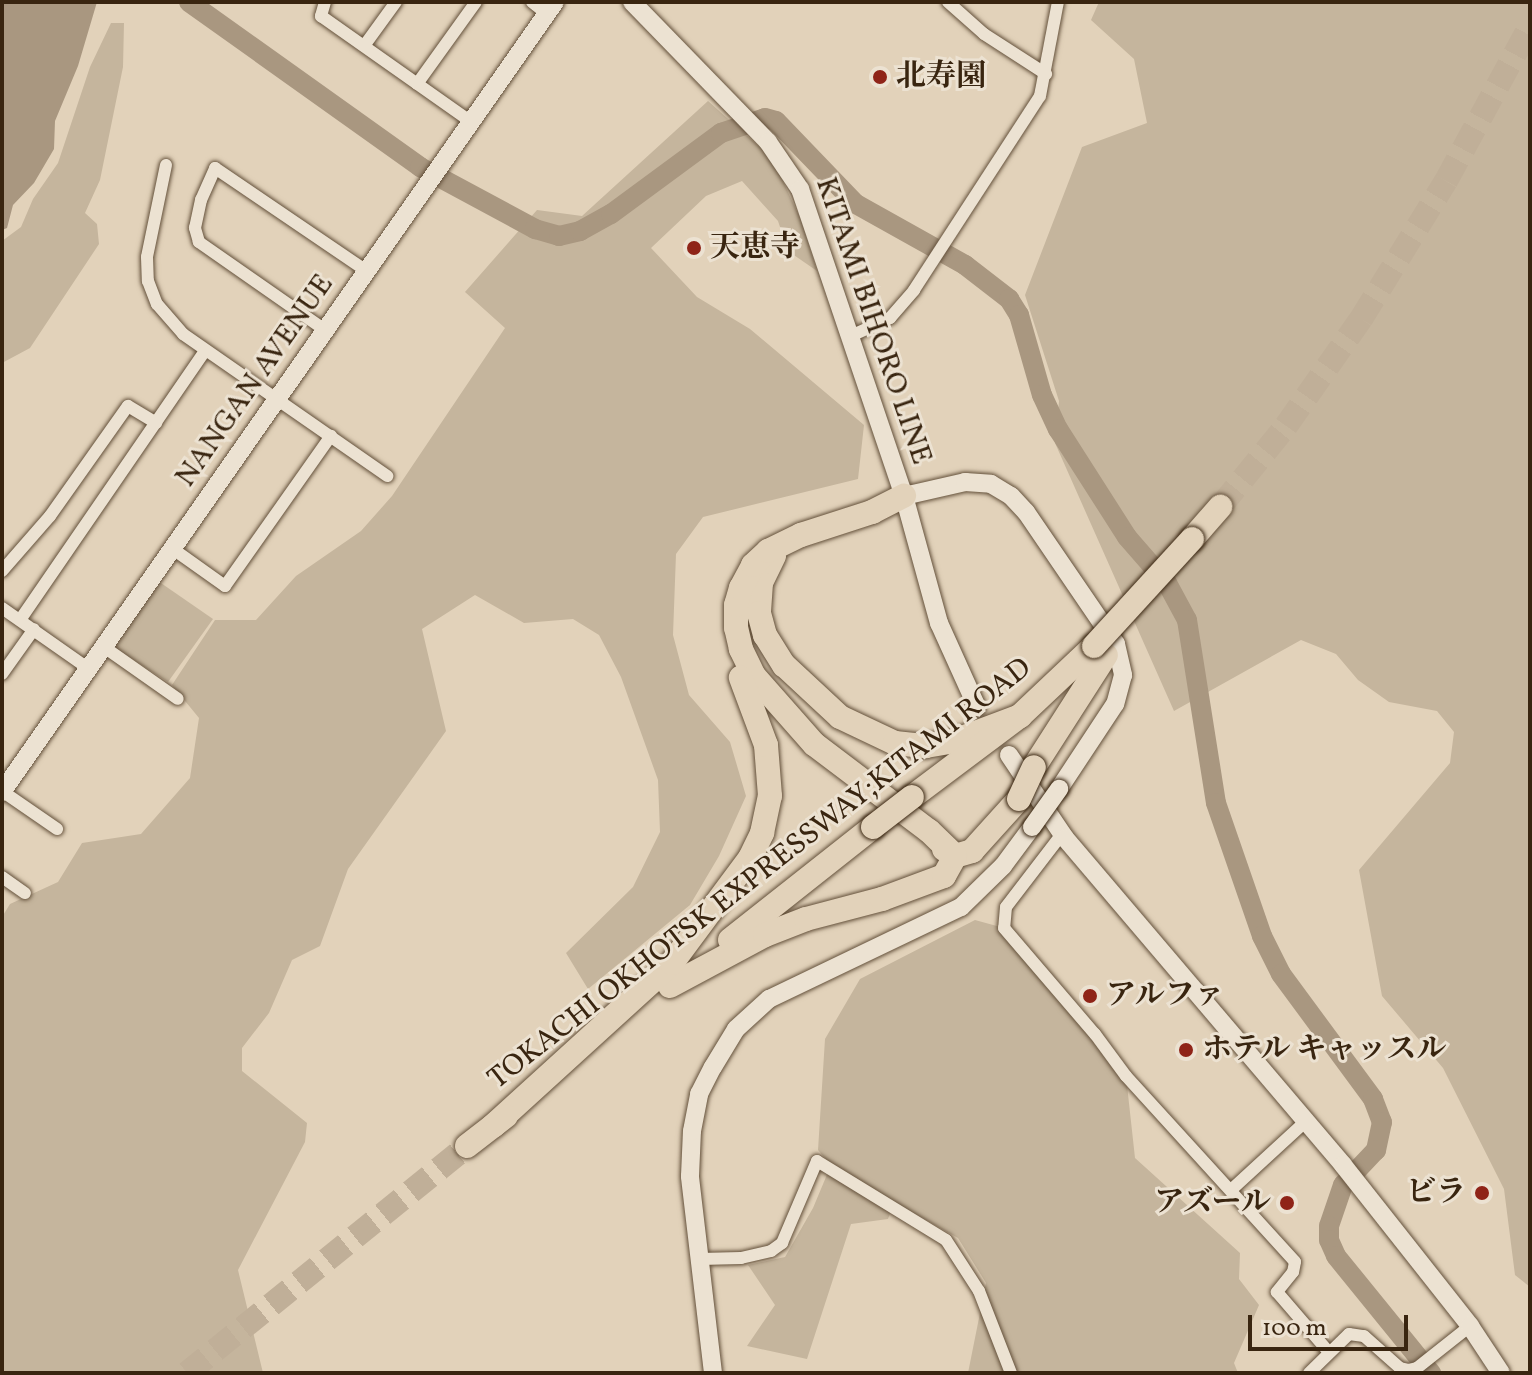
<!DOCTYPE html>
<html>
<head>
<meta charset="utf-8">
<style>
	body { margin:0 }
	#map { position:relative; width:1532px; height:1375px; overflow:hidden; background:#e2d2ba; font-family:Vollkorn,"Noto Serif JP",serif }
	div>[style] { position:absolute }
	.green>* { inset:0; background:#c5b59d }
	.water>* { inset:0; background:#a99780 }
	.river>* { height:20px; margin:-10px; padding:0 10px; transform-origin:10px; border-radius:10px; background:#a99780 }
	.highway-tunnel>* { height:24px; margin-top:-12px; transform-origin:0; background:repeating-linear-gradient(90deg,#c0af98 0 24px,transparent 0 36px) }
	.roads { filter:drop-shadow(0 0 2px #63503a) drop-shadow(0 0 2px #63503a) }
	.street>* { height:12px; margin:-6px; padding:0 6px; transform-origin:6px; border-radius:6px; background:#ece2d2 }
	.secondary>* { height:18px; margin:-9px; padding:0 9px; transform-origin:9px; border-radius:9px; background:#ece2d2 }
	.highway>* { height:24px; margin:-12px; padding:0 12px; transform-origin:12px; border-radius:12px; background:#e2d2ba }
	.bridges { filter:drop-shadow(0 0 2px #392510) drop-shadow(0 0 2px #392510) }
	.secondary-bridge>* { height:18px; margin:-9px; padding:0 9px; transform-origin:9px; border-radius:9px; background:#ece2d2 }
	.highway-bridge>* { height:24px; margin:-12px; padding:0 12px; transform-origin:12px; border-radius:12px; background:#e2d2ba }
	.dots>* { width:22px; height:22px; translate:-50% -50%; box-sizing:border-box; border:4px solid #ece2d2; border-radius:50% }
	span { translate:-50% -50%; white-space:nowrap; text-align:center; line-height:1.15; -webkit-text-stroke:6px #ece2d2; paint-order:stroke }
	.poi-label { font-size:30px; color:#392510; font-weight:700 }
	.left { translate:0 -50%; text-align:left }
	.right { translate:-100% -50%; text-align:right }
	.street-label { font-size:30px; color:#392510 }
	.frame { position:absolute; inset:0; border:4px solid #392510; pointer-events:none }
	.scale { position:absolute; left:1248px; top:1315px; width:160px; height:36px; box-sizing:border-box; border:4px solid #392510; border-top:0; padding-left:10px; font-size:24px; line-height:28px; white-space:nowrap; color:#392510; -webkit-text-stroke:6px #ece2d2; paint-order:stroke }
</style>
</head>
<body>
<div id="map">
	<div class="green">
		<i style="clip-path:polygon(1099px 2px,1530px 2px,1530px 1287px,1515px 1275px,1504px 1189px,1443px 1068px,1382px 996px,1359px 870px,1450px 763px,1454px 732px,1437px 711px,1389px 702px,1358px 680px,1336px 654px,1301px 640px,1174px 711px,1055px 443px,1059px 401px,1025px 295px,1082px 147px,1147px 123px,1134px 59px,1091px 20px)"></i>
		<i style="clip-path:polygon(111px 23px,124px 23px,123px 67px,100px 180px,85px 213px,97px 224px,99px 244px,30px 348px,2px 363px,2px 241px,21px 227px,33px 199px,58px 163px,90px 67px)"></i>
		<i style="clip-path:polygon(708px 101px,772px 158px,801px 220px,817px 271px,788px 251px,778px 221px,742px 181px,706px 196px,651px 248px,697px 297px,750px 329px,864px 425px,858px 479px,703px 517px,676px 554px,673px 635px,689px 695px,730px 742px,746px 796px,719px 856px,690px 905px,588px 989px,566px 953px,633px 887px,660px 832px,658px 780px,621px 677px,599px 635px,573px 619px,524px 623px,475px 595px,422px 629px,446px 731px,348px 869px,320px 946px,292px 960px,269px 1013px,242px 1048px,242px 1071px,307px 1123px,305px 1142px,238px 1270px,263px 1373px,2px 1373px,2px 917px,10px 904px,58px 882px,82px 843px,141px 834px,190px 778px,199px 718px,172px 685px,215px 620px,256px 620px,296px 576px,361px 531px,392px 496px,505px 328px,465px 292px,537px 210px,582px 216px)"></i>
		<i style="clip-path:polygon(158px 581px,213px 619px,168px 682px,112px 646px)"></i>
		<i style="clip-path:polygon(975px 920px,1004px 928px,1126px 1076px,1135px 1158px,1240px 1253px,1239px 1279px,1259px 1305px,1234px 1363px,1238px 1373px,968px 1373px,986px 1283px,958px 1238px,894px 1202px,888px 1219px,851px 1224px,807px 1359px,747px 1346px,775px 1305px,748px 1265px,785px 1257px,813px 1208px,831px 1165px,818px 1150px,825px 1039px,860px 979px)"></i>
	</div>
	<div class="water">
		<i style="clip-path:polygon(2px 2px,97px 2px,78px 66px,55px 121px,54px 149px,34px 183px,13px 205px,7px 228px,2px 230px)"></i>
	</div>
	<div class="river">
		<i style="left:189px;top:2px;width:284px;rotate:35.5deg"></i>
		<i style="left:420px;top:167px;width:131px;rotate:28.3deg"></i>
		<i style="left:535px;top:229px;width:25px;rotate:16deg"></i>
		<i style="left:559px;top:236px;width:22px;rotate:-13deg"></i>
		<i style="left:580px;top:231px;width:35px;rotate:-29deg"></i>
		<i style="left:611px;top:214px;width:137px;rotate:-36.4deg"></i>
		<i style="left:721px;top:133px;width:46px;rotate:-18.8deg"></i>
		<i style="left:765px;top:118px;width:11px;rotate:15deg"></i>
		<i style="left:776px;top:121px;width:115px;rotate:46.1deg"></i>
		<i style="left:856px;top:204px;width:125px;rotate:29.2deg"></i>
		<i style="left:965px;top:265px;width:56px;rotate:37.7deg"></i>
		<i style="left:1009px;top:299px;width:19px;rotate:58deg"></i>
		<i style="left:1019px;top:315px;width:83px;rotate:74deg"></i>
		<i style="left:1042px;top:395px;width:38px;rotate:65deg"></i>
		<i style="left:1058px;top:429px;width:128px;rotate:57.4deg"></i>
		<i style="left:1127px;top:537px;width:61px;rotate:49deg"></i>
		<i style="left:1167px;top:583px;width:42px;rotate:61.6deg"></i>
		<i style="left:1187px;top:620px;width:185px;rotate:81deg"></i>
		<i style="left:1216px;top:803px;width:141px;rotate:70.9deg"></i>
		<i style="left:1262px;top:936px;width:42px;rotate:63.4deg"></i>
		<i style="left:1281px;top:974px;width:155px;rotate:53.6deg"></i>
		<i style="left:1373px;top:1099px;width:25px;rotate:69deg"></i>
		<i style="left:1382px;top:1122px;width:29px;rotate:102deg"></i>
		<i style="left:1376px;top:1150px;width:48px;rotate:133.3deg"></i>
		<i style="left:1343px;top:1185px;width:43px;rotate:108.9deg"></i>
		<i style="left:1329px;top:1226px;width:14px;rotate:90deg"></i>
		<i style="left:1329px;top:1240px;width:17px;rotate:66deg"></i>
		<i style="left:1336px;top:1256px;width:151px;rotate:50.9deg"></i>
	</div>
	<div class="highway-tunnel">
		<i style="left:1220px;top:507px;width:104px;rotate:-50.8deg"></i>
		<i style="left:1286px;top:426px;width:131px;rotate:-55deg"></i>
		<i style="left:1361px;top:319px;width:162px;rotate:-58.4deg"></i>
		<i style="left:1446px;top:181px;width:176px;rotate:-61.5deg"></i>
		<i style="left:187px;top:1373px;width:360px;rotate:-39deg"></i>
	</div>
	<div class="roads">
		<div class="street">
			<i style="left:325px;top:2px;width:15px;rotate:106deg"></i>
			<i style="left:321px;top:16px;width:182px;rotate:35.2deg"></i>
			<i style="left:532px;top:2px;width:19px;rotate:39deg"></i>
			<i style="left:948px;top:2px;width:48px;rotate:41.6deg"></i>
			<i style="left:984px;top:34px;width:74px;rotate:32.8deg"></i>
			<i style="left:364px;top:46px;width:54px;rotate:-54deg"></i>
			<i style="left:417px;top:84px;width:101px;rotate:-54.3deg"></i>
			<i style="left:166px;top:165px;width:94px;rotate:101.7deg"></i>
			<i style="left:147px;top:257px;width:24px;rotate:88deg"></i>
			<i style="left:148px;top:281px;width:25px;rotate:69deg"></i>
			<i style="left:157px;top:304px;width:40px;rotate:49deg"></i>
			<i style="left:183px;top:334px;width:249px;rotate:34.8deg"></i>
			<i style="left:325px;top:330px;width:154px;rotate:-145.1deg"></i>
			<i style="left:199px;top:242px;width:15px;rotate:-106deg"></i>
			<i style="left:195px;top:228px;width:29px;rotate:-78deg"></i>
			<i style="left:201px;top:200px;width:35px;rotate:-66deg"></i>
			<i style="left:215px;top:168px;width:181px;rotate:34.2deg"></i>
			<i style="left:853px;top:335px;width:41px;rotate:-24.7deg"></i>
			<i style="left:890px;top:318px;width:37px;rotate:-49deg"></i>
			<i style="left:914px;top:290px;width:231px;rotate:-57deg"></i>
			<i style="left:1040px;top:96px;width:96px;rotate:-79.2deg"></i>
			<i style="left:173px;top:549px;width:64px;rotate:35.4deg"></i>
			<i style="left:225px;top:586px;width:184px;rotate:-54.8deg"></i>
			<i style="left:2px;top:571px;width:73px;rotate:-48.9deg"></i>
			<i style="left:50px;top:516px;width:135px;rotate:-54.7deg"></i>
			<i style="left:128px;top:406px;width:33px;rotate:31deg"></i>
			<i style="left:2px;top:608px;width:106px;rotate:35deg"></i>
			<i style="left:20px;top:620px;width:326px;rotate:-55.5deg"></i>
			<i style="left:104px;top:647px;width:90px;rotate:35.1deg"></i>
			<i style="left:2px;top:674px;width:55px;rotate:-54.6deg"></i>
			<i style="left:2px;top:791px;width:67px;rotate:34.6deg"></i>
			<i style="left:1062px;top:834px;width:92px;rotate:127.5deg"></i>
			<i style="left:1006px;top:907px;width:21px;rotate:95deg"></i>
			<i style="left:1004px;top:928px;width:140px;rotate:49.4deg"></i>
			<i style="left:1095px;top:1034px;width:52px;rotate:53.6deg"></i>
			<i style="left:1126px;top:1076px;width:251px;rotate:47.7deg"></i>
			<i style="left:1295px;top:1262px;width:10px;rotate:101deg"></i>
			<i style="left:1293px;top:1272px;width:26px;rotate:129deg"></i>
			<i style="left:1277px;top:1292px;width:78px;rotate:49.2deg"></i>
			<i style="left:2px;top:877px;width:28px;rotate:35deg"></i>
			<i style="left:1231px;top:1190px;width:102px;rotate:-42.6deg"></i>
			<i style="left:700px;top:1259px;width:41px;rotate:-1.4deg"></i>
			<i style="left:741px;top:1258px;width:31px;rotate:-13deg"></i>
			<i style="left:771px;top:1251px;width:14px;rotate:-36deg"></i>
			<i style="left:782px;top:1243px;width:89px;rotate:-66.9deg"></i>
			<i style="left:817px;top:1161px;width:151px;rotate:31.5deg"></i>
			<i style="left:946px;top:1240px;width:61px;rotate:57.1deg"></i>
			<i style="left:979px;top:1291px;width:88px;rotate:68.7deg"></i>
			<i style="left:1309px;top:1373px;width:56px;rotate:-44.3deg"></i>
			<i style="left:1349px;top:1334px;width:15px;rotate:8deg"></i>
			<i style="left:1364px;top:1336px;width:48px;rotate:41.6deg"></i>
			<i style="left:1400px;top:1368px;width:8px;rotate:14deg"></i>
			<i style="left:1408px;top:1370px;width:9px;rotate:-13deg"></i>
			<i style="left:1417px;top:1368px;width:68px;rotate:-38.4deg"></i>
		</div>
		<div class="secondary">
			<i style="left:632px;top:2px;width:195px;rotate:45.8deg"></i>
			<i style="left:768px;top:142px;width:57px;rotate:55.8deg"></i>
			<i style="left:800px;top:189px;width:324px;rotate:71.3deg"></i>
			<i style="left:904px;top:496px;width:132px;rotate:74.6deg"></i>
			<i style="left:939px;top:623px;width:92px;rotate:65.7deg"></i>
			<i style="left:904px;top:496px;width:63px;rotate:-12.9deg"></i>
			<i style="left:965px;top:482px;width:26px;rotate:4deg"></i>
			<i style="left:991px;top:484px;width:23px;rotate:31deg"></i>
			<i style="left:1011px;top:496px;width:22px;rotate:47deg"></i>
			<i style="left:1026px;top:512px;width:160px;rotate:55.7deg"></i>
			<i style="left:1116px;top:644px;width:32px;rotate:77deg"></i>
			<i style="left:1123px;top:675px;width:30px;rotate:105deg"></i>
			<i style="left:1115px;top:704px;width:102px;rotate:123.4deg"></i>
			<i style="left:1009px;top:755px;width:100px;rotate:56deg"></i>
			<i style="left:1065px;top:838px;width:429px;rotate:49.6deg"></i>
			<i style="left:1343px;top:1165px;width:205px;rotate:51.7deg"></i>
			<i style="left:1470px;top:1326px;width:56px;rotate:56.6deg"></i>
			<i style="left:2px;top:792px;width:964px;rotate:-55.01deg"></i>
			<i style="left:713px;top:1373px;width:198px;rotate:-96.7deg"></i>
			<i style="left:690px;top:1176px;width:45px;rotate:-87.5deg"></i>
			<i style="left:692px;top:1131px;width:38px;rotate:-79deg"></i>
			<i style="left:699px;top:1094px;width:30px;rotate:-63deg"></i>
			<i style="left:713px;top:1067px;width:44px;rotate:-58.8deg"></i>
			<i style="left:736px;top:1029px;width:45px;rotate:-42.3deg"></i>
			<i style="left:769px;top:999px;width:213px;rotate:-25.6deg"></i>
			<i style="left:961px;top:907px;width:59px;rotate:-44.3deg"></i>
			<i style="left:1003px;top:866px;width:49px;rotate:-53.4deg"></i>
		</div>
		<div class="highway">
			<i style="left:1192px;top:539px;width:43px;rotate:-48.8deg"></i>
			<i style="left:774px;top:556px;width:30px;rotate:116deg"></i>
			<i style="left:761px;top:583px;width:30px;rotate:94deg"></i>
			<i style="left:759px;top:613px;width:23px;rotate:75deg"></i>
			<i style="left:765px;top:635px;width:36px;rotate:58deg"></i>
			<i style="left:784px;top:665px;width:76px;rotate:42.9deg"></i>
			<i style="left:840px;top:717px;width:61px;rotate:25.3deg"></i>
			<i style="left:895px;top:743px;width:31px;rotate:6deg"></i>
			<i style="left:926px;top:746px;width:28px;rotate:-10deg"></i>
			<i style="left:954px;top:741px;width:71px;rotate:-20.7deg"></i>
			<i style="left:1034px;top:767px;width:133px;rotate:-57.3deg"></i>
			<i style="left:912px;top:797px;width:135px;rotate:-36.9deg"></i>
			<i style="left:1020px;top:716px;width:102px;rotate:-43.4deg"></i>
			<i style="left:944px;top:849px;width:13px;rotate:32deg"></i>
			<i style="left:955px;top:856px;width:18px;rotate:-16deg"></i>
			<i style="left:972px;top:851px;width:70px;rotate:-47.9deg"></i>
			<i style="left:730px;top:940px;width:182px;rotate:-38.3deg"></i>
			<i style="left:670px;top:986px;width:108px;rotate:-28.2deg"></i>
			<i style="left:765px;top:935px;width:44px;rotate:-21.3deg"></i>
			<i style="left:806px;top:919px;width:79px;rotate:-14.7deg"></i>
			<i style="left:882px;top:899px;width:66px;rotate:-20.4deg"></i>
			<i style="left:944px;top:876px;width:23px;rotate:-61deg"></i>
			<i style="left:955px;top:856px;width:36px;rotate:-136deg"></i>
			<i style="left:929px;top:831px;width:144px;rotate:-142.9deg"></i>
			<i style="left:814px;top:744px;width:91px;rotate:-131.4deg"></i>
			<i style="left:754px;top:676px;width:30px;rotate:-116deg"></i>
			<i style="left:741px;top:649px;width:22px;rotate:-103deg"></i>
			<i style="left:736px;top:628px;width:23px;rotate:-90deg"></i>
			<i style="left:736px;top:605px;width:18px;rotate:-74deg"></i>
			<i style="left:741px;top:588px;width:26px;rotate:-62deg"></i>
			<i style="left:753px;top:565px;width:21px;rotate:-43deg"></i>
			<i style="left:768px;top:551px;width:37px;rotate:-26deg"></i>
			<i style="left:801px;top:535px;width:75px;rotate:-17.9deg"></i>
			<i style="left:872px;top:512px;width:36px;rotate:-27deg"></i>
			<i style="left:493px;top:1126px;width:242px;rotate:-42.3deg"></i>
			<i style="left:672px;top:963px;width:131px;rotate:-53.4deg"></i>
			<i style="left:750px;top:858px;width:28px;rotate:-64deg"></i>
			<i style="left:762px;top:833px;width:38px;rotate:-78deg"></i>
			<i style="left:770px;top:796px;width:51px;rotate:-94.5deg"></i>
			<i style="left:766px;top:745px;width:72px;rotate:-110.5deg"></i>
			<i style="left:467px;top:1146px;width:49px;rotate:-37.6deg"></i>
		</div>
	</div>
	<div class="bridges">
		<div class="secondary-bridge">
			<i style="left:1032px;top:827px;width:47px;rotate:-54.6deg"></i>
		</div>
		<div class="highway-bridge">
			<i style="left:1094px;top:646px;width:145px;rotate:-47.5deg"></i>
			<i style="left:1019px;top:799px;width:35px;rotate:-65deg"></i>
			<i style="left:873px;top:827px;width:49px;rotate:-37.6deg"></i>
		</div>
	</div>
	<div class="dots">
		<i style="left:880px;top:77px;background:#8f2418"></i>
		<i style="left:694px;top:248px;background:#8f2418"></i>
		<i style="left:1090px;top:996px;background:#8f2418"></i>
		<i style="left:1186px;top:1050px;background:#8f2418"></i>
		<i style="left:1482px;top:1193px;background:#8f2418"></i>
		<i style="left:1287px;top:1203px;background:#8f2418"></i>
	</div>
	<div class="poi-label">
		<span class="left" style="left:896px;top:77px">北寿園</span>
		<span class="left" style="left:710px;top:248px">天恵寺</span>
		<span class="left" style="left:1106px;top:996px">アルファ</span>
		<span class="left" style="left:1202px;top:1050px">ホテル キャッスル</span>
		<span class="right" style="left:1466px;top:1193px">ビラ</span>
		<span class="right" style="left:1271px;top:1203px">アズール</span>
	</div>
	<div class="street-label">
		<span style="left:873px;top:321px;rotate:71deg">KITAMI BIHORO LINE</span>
		<span style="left:255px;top:381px;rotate:-55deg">NANGAN AVENUE</span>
		<span style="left:760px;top:874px;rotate:-38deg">TOKACHI OKHOTSK EXPRESSWAY;KITAMI ROAD</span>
	</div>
	<div class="frame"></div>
	<div class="scale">100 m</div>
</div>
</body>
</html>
